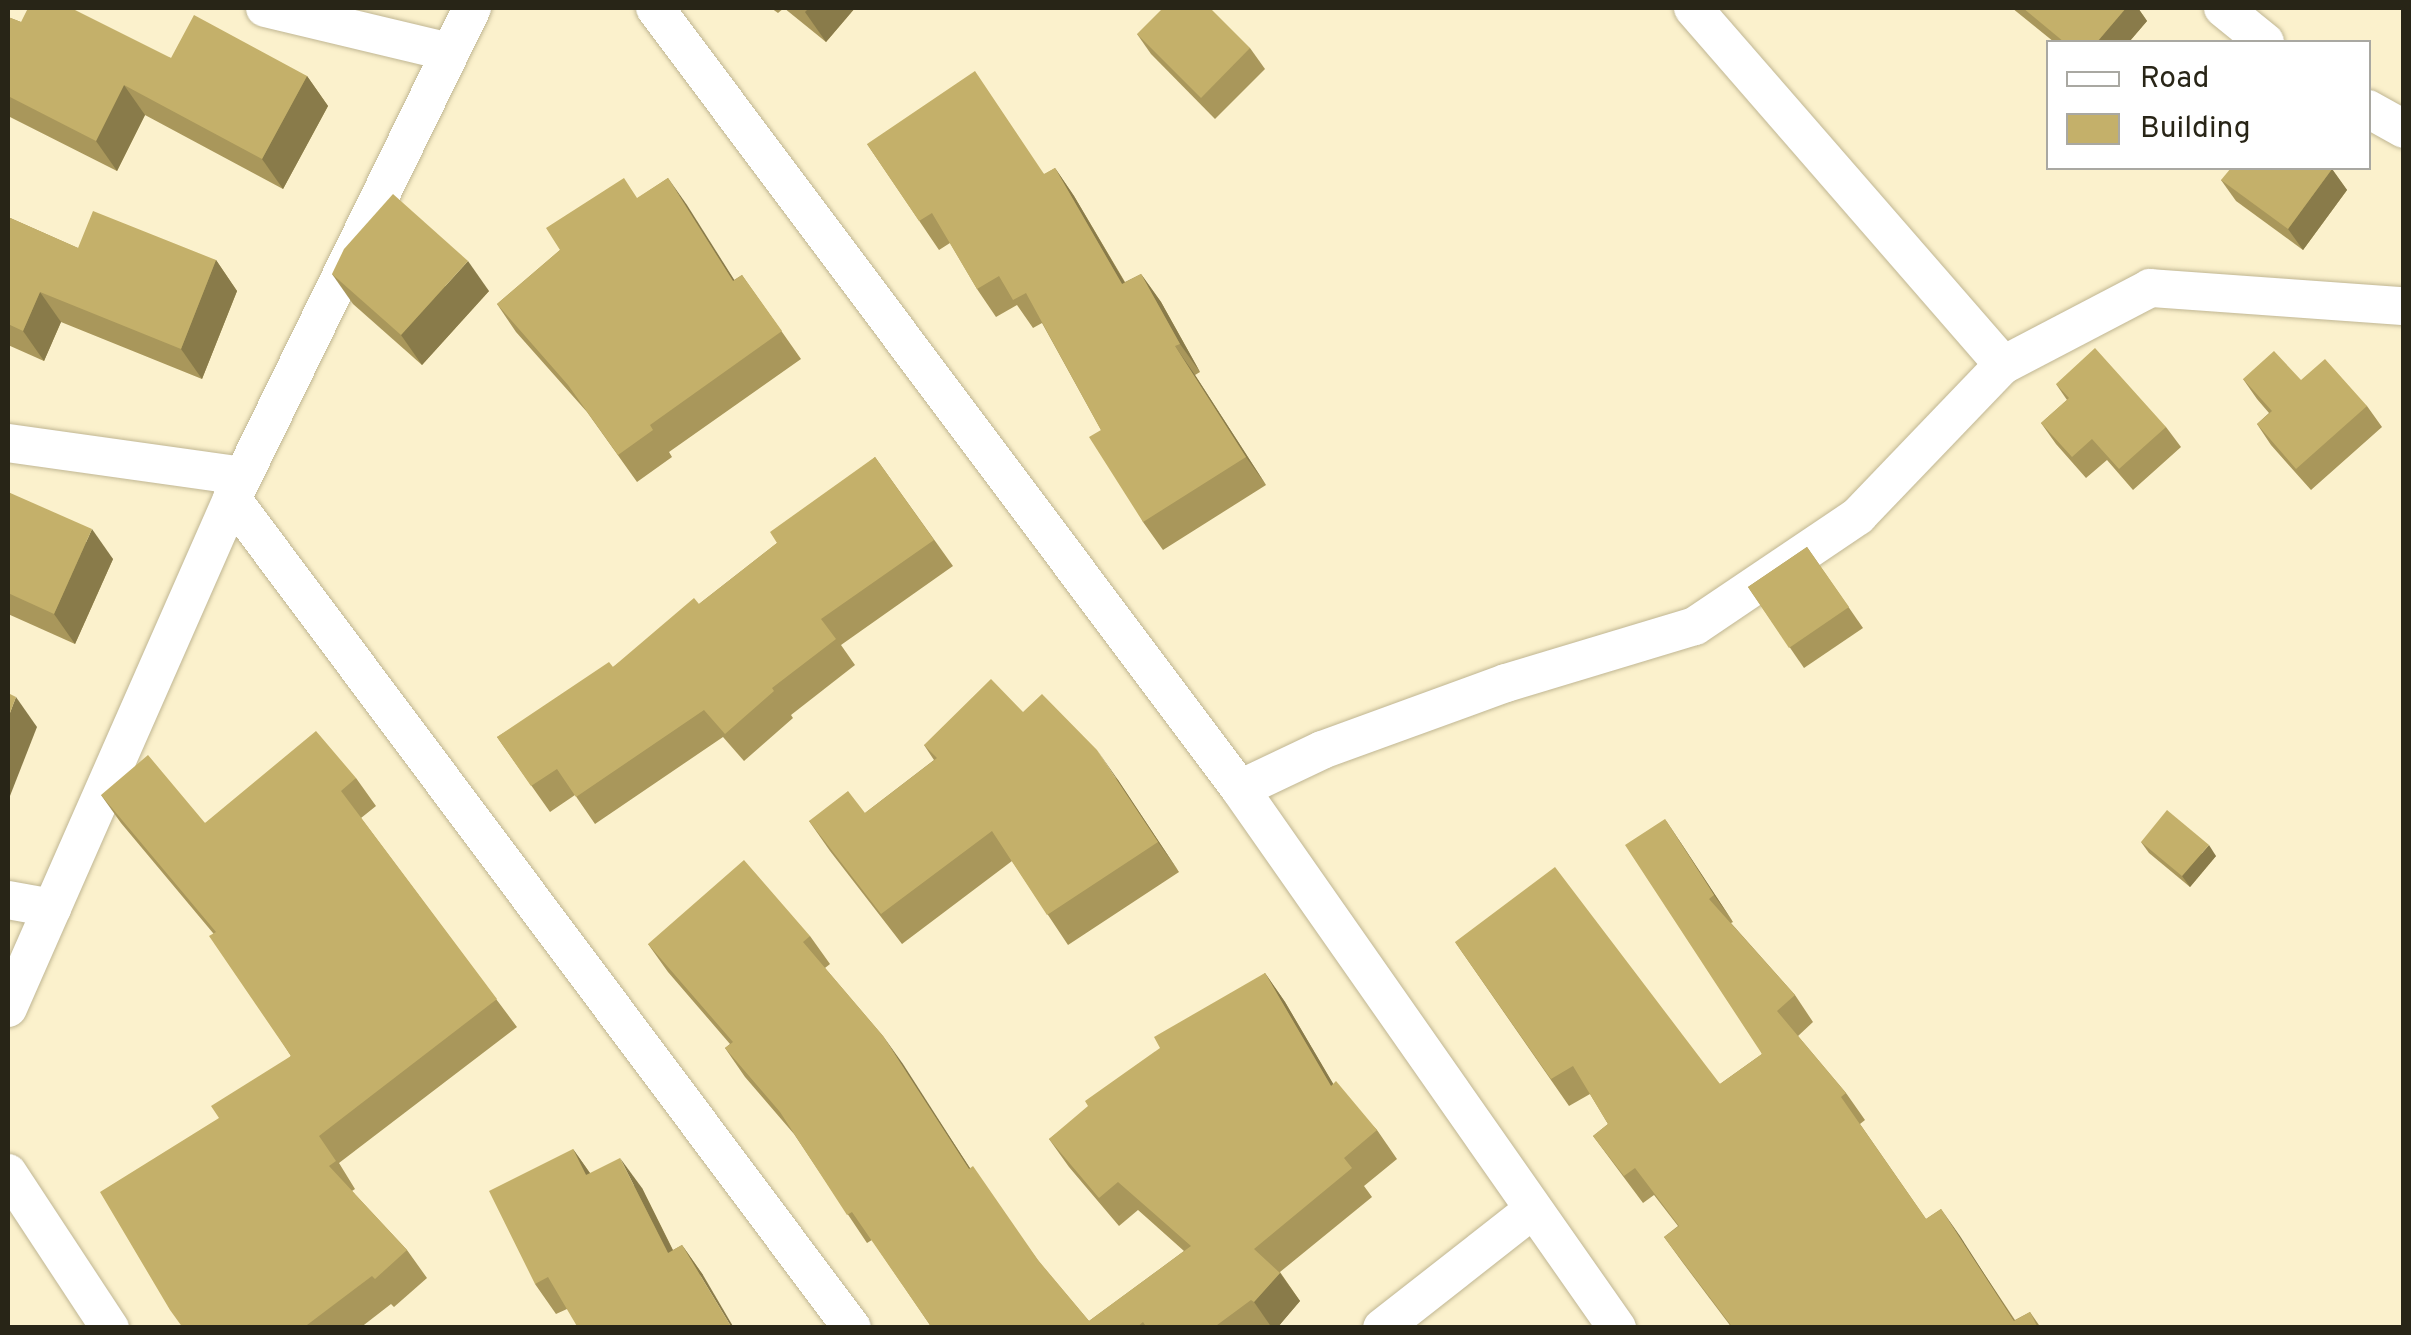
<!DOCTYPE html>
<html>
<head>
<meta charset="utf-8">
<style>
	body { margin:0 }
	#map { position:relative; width:2411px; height:1335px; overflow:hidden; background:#fbf1cc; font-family:Overpass,sans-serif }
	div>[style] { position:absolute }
	.roads { filter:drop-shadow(0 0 2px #c0b693) drop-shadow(0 0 2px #c0b693) }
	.street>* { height:38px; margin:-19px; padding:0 19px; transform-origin:19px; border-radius:19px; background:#fff }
	.wall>* { inset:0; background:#a9975b }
	.shaded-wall>* { inset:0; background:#897b4a }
	.building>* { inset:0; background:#c4b06a }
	span { translate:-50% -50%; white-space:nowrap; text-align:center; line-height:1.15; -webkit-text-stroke:10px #fff; paint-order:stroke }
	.frame { position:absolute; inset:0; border:10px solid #282517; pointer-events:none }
	.legend { position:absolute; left:2046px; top:40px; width:325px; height:130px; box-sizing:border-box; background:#fff; border:2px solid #a9a8a2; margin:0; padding:12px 18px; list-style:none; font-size:30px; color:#282517 }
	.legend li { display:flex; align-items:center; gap:20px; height:50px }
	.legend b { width:50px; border:2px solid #a9a8a2 }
</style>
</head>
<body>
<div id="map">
	<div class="roads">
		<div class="street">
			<i style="left:265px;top:8px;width:190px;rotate:13.4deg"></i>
			<i style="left:655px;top:8px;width:976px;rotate:53.17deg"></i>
			<i style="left:1240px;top:789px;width:658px;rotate:55.03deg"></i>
			<i style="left:1693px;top:8px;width:473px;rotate:49deg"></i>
			<i style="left:2223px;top:8px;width:54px;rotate:39deg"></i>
			<i style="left:2368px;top:109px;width:41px;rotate:29.1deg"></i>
			<i style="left:8px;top:443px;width:237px;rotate:8deg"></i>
			<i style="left:232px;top:499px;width:1035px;rotate:53.21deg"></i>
			<i style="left:1240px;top:789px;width:91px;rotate:-25.4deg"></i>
			<i style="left:1322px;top:750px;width:196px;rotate:-20deg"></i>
			<i style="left:1506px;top:683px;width:197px;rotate:-16.8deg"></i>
			<i style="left:1695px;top:626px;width:197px;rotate:-34deg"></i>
			<i style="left:1858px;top:516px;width:209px;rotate:-46.2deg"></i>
			<i style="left:2003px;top:365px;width:166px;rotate:-27.6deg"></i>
			<i style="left:2150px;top:288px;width:255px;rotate:4.1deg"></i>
			<i style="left:8px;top:900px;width:45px;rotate:10.3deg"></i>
			<i style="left:8px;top:1008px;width:556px;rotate:-66.25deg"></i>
			<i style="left:232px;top:499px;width:547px;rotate:-63.95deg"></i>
			<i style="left:8px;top:1173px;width:186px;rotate:56.7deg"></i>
			<i style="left:1382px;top:1328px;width:189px;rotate:-38.1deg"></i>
		</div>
	</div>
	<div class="wall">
		<i style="clip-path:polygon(771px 8px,784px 8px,778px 13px)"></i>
		<i style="clip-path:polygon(784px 8px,855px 8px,826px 42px)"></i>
		<i style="clip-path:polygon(2012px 8px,2138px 8px,2147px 21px,2129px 42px,2054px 42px)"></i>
		<i style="clip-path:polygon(8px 17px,21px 22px,171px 58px,307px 76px,328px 106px,283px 189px,145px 115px,117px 171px,8px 116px)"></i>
		<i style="clip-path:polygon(1137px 34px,1250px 48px,1265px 69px,1215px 119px,1151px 54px)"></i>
		<i style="clip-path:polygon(867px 144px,1045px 174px,1055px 168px,1074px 196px,1125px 282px,1141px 274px,1161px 302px,1200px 372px,1195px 375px,1266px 485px,1163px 550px,1143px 522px,1101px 430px,1042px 323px,1033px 328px,1017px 305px,996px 317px,977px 289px,950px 243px,939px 250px)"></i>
		<i style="clip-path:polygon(2332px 169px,2347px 190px,2303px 250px,2236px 201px,2221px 180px)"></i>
		<i style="clip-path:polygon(668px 178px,734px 280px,742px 275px,801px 359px,669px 452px,672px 457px,637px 482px,587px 412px,516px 332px,497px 304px,560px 250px)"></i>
		<i style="clip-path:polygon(8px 217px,78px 248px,216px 260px,237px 291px,202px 379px,61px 322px,44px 361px,8px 345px)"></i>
		<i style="clip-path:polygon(332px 274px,489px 291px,422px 365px,353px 304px)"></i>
		<i style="clip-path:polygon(2243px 379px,2301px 380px,2367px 406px,2382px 427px,2311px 490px,2271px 445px,2257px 424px,2269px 413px,2257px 399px)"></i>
		<i style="clip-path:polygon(2056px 384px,2166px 427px,2181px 447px,2133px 490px,2107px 460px,2086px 478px,2056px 444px,2041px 423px,2067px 400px)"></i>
		<i style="clip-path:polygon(875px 457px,953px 566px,841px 645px,855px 665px,791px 715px,793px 718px,744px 761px,723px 737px,595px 824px,575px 795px,550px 812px,497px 737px,613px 667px,699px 604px,777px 543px)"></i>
		<i style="clip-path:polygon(8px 492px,113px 559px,75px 644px,8px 614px)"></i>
		<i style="clip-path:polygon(1807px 547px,1863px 628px,1804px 668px,1748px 587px)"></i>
		<i style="clip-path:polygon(1023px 712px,1118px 780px,1179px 872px,1068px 945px,1012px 861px,902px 944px,830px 851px,809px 821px,865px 813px,934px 760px,924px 745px)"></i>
		<i style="clip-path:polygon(356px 778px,376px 806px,361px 818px,517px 1027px,339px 1163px,355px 1189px,352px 1191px,407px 1250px,427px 1278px,394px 1307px,391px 1304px,360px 1328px,182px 1328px,219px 1118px,291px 1056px,213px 933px,121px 823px,101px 795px,205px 823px)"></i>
		<i style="clip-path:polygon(1665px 819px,1733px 922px,1731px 923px,1795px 995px,1813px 1022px,1798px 1036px,1846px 1093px,1865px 1120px,1860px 1124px,1926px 1219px,1941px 1209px,2015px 1320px,2030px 1312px,2041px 1328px,1732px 1328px,1683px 1263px,1664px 1237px,1678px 1226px,1654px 1195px,1643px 1203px,1593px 1136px,1608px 1124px,1590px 1094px,1569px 1106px,1455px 942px,1720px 1084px,1762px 1054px)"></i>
		<i style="clip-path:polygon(2141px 842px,2216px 856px,2190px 887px,2149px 853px)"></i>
		<i style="clip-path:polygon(810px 936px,830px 964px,825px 968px,883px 1036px,970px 1168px,1040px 1263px,1089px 1321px,1184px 1251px,1138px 1210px,1119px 1226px,1069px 1167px,1049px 1139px,1265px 973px,1285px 1002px,1333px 1084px,1377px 1130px,1397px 1159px,1364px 1186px,1372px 1197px,1280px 1272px,1300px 1301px,1277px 1328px,932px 1328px,872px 1240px,867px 1243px,794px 1134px,745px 1077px,725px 1048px,730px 1044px,668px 972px,648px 944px)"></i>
		<i style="clip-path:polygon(573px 1149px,590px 1173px,642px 1188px,673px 1250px,682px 1245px,703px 1275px,567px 1309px,556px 1314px,535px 1284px)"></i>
	</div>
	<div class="shaded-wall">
		<i style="clip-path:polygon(809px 8px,855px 8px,826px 42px,805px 12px)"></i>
		<i style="clip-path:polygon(2126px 8px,2138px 8px,2147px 21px,2129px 42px,2097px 42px)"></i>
		<i style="clip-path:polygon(307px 76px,328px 106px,283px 189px,262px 159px)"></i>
		<i style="clip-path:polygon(124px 85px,145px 115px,117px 171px,96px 141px)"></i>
		<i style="clip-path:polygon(1055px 168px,1074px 196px,1142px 312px,1122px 284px)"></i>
		<i style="clip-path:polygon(2332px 169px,2347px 190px,2303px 250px,2288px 229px)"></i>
		<i style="clip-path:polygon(668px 178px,687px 205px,752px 308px,733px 281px)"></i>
		<i style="clip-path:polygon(216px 260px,237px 291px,202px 379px,181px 349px)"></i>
		<i style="clip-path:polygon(468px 261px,489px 291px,422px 365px,401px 335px)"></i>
		<i style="clip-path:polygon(1141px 274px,1161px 302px,1200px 372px,1180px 344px)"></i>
		<i style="clip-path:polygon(40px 292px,61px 322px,44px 361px,23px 331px)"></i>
		<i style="clip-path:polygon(1175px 346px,1195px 375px,1266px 485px,1246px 457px)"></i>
		<i style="clip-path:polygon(92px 529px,113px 559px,75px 644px,54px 614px)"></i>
		<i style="clip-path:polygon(16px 697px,37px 727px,8px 801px,8px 718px)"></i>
		<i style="clip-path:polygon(1097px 750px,1118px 780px,1179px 872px,1158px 842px)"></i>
		<i style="clip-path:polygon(1665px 819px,1683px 846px,1733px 922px,1714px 895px)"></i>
		<i style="clip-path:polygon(2209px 845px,2216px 856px,2190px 887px,2182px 876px)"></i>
		<i style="clip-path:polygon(1265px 973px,1285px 1002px,1351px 1114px,1331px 1086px)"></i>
		<i style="clip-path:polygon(883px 1036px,903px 1064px,989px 1198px,969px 1169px)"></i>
		<i style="clip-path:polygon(573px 1149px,594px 1179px,586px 1175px)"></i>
		<i style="clip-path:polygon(620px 1158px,642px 1188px,689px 1283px,668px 1253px)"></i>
		<i style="clip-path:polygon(1941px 1209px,1960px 1236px,2019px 1328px,2018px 1328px)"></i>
		<i style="clip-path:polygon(682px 1245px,703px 1275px,734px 1328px,732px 1328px)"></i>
		<i style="clip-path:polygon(1280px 1273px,1300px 1301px,1277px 1328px,1272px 1328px,1254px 1302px)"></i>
	</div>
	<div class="building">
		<i style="clip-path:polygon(28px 8px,71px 8px,171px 58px,194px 15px,307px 76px,262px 159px,124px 85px,96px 141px,8px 96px,8px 17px,21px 22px)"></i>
		<i style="clip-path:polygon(1163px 8px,1210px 8px,1250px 48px,1201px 98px,1137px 34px)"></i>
		<i style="clip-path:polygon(2023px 8px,2126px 8px,2097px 42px,2064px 42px)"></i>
		<i style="clip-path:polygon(975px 71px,1044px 174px,1055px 168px,1122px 284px,1141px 274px,1180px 344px,1175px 346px,1246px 457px,1143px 522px,1089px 437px,1101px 430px,1026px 293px,1013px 300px,999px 276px,977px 289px,932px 213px,919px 221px,867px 144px)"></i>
		<i style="clip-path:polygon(2231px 168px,2330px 168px,2332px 169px,2288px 229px,2221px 180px)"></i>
		<i style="clip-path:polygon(624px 178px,637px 198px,668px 178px,733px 281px,742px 275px,782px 331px,650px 425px,653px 430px,618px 455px,568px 385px,497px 304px,560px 250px,546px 228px)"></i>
		<i style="clip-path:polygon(393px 194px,468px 261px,401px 335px,332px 274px,344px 249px)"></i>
		<i style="clip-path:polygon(93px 211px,216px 260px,181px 349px,40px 292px,23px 331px,8px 324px,8px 217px,78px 248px)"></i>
		<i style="clip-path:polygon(2095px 348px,2166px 427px,2119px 469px,2092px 439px,2072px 457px,2041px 423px,2069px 398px,2056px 384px)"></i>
		<i style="clip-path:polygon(2274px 351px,2301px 380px,2325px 359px,2367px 406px,2296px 469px,2257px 424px,2272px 411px,2243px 379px)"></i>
		<i style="clip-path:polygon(875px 457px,934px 540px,821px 619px,836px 639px,772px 688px,774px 691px,725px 734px,704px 710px,576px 797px,557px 769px,531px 786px,497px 737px,609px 662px,613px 667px,694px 598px,699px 604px,777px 543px,770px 532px)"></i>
		<i style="clip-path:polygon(8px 492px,92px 529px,54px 614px,8px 593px)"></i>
		<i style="clip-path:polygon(1807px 547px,1849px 607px,1789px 648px,1748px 587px)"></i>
		<i style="clip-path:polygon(991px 679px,1023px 712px,1042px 694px,1097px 750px,1158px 842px,1047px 915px,992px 831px,881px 914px,809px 821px,848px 791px,865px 813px,937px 758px,924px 745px)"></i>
		<i style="clip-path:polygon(8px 693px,16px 697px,8px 718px)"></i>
		<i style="clip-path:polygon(316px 731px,356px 778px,341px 791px,497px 999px,319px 1136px,336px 1161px,329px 1166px,407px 1250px,375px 1279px,372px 1276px,303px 1328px,183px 1328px,170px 1310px,100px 1192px,219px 1118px,211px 1106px,291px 1056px,209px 936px,216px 932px,101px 795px,148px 755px,205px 823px)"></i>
		<i style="clip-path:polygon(2167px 810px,2209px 845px,2182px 876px,2141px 842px)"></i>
		<i style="clip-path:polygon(1665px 819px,1714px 895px,1709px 899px,1795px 995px,1777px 1011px,1846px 1093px,1841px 1097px,1926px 1219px,1941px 1209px,2014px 1321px,2030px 1312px,2038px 1328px,1733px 1328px,1664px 1237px,1679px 1226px,1635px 1168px,1624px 1176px,1593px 1136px,1608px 1124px,1573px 1066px,1551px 1079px,1455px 942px,1555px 867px,1720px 1084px,1762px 1054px,1625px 845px)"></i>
		<i style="clip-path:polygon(744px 860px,810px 936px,803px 942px,883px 1036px,969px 1169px,973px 1166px,1038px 1260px,1089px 1321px,1191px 1246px,1118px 1182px,1099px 1198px,1049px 1139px,1088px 1106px,1085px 1101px,1160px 1048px,1154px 1037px,1265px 973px,1331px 1086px,1336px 1081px,1377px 1130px,1344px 1158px,1352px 1168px,1254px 1249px,1280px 1273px,1254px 1302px,1251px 1300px,1213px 1328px,1147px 1328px,1143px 1322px,1136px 1328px,932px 1328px,852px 1212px,847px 1215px,780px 1112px,725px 1048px,733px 1042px,648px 944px)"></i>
		<i style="clip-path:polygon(573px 1149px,586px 1175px,620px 1158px,668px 1253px,682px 1245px,732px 1328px,578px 1328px,548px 1277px,535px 1284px,489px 1191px)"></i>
	</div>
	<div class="frame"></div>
	<ul class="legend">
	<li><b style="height:12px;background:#fff"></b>Road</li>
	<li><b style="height:28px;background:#c4b06a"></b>Building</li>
	</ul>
</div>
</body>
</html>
